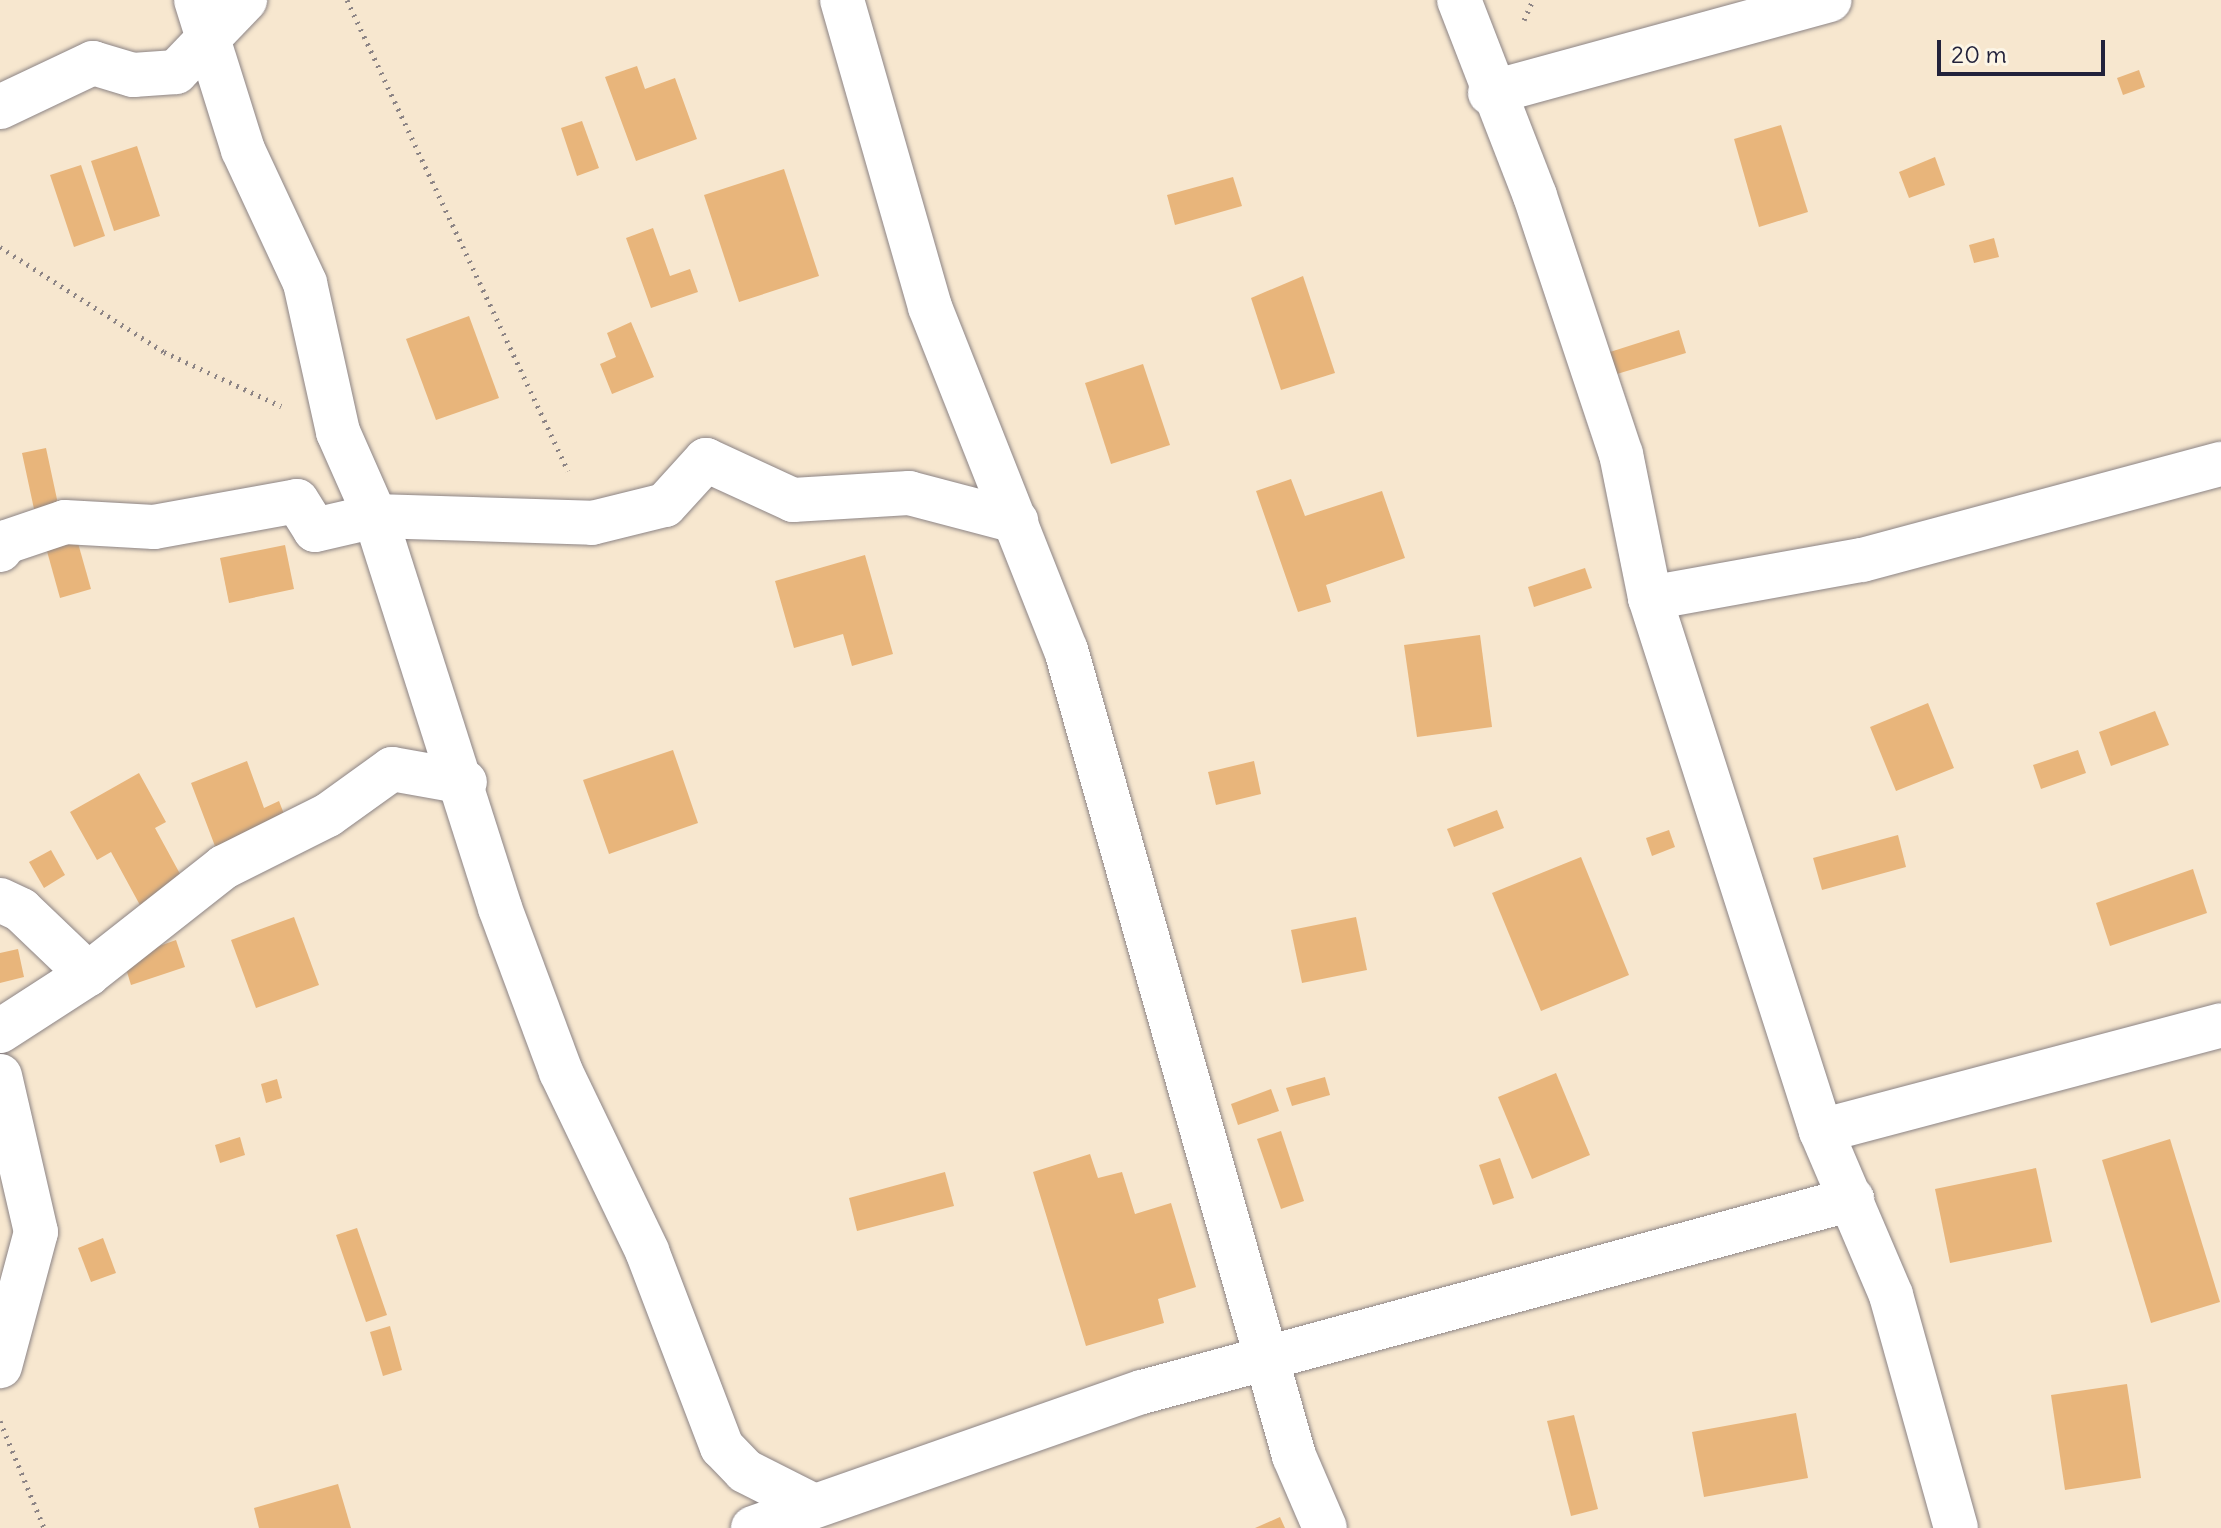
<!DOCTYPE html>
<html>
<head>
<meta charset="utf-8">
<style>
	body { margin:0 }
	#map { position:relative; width:2221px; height:1528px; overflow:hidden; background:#f7e7cf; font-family:Delius,sans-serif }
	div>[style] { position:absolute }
	.building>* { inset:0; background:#e8b57b }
	.path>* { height:5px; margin-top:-2.5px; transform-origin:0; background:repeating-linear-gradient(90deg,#8c8485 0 2px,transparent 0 8px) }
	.roads { filter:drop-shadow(0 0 2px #8c8485) drop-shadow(0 0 2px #8c8485) }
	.street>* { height:44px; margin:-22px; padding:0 22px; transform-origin:22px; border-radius:22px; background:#fff }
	span { translate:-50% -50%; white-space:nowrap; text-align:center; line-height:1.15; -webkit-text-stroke:6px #fcf5e5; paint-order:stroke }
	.scale { position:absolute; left:1937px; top:40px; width:168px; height:36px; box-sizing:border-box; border:4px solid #22223b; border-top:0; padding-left:10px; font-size:24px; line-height:28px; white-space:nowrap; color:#22223b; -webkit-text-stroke:6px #fcf5e5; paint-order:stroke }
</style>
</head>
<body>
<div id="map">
	<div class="building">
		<i style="clip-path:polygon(637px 66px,645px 89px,675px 78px,697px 139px,636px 161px,605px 77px)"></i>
		<i style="clip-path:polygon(2139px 70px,2145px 87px,2123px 95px,2117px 78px)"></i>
		<i style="clip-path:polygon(582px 121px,599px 168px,577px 176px,561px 128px)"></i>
		<i style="clip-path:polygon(1781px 125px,1808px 212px,1759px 227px,1734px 139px)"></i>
		<i style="clip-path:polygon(137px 146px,160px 216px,114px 231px,91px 161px)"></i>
		<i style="clip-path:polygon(1935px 157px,1945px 185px,1909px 198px,1899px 172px)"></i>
		<i style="clip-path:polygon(81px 165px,105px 236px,74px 247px,50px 175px)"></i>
		<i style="clip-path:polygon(784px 169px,819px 276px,739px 302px,704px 195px)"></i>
		<i style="clip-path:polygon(1233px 177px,1242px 206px,1175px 225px,1167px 195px)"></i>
		<i style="clip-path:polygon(653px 228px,670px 276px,690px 269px,698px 292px,651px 308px,626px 238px)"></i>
		<i style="clip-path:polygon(1994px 238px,1999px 257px,1974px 263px,1969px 245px)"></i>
		<i style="clip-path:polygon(1303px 276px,1335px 373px,1281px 390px,1251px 298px)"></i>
		<i style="clip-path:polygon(469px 316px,499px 398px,436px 420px,406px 339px)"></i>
		<i style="clip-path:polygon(631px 322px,654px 377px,612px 394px,600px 364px,616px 357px,607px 333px)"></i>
		<i style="clip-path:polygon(1679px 330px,1686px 353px,1617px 374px,1610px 352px)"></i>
		<i style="clip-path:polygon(1143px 364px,1170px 445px,1111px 464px,1085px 383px)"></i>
		<i style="clip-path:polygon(46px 448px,58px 504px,34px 509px,22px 453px)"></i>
		<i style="clip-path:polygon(1291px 479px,1305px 516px,1382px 491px,1405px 558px,1326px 585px,1331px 602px,1298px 612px,1256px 491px)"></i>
		<i style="clip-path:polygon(76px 536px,91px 589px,60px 598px,45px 544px)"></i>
		<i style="clip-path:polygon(285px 545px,294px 589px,229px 603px,220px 558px)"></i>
		<i style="clip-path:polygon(865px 555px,893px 654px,852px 666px,843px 634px,794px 648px,775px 581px)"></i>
		<i style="clip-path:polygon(1585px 568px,1592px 588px,1534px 607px,1528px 587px)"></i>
		<i style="clip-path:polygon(1480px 635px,1492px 727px,1417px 737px,1404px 645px)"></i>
		<i style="clip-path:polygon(1928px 703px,1954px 768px,1896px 791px,1870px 727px)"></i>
		<i style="clip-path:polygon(2155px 711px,2169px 745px,2111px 766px,2099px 732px)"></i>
		<i style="clip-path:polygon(673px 750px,698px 823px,609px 854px,583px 780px)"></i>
		<i style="clip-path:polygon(2078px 750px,2086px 773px,2041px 789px,2033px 765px)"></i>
		<i style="clip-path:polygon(247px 761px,264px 808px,279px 801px,289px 827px,218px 854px,191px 783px)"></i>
		<i style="clip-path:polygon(1254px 761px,1261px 794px,1216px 805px,1208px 772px)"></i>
		<i style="clip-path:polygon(139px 773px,166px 822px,155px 828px,185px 883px,141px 907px,111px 852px,97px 860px,70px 812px)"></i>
		<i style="clip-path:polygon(1497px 810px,1504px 828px,1454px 847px,1447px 829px)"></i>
		<i style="clip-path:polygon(1669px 830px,1675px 847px,1652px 856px,1646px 838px)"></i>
		<i style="clip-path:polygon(1898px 835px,1906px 867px,1822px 890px,1813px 858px)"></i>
		<i style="clip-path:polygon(51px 850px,65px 875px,44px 888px,29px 862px)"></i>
		<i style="clip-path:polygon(1581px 857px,1629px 975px,1541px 1011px,1492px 893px)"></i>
		<i style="clip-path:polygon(2193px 869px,2207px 913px,2110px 946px,2096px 903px)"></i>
		<i style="clip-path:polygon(294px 917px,319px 985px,256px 1008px,231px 940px)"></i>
		<i style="clip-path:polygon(1356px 917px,1367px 970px,1302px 983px,1291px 930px)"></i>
		<i style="clip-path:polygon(176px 940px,185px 967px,131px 985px,123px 959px)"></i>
		<i style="clip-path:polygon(18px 949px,24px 977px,0 983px,0 953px)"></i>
		<i style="clip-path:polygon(1556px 1073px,1590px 1155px,1532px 1179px,1498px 1097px)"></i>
		<i style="clip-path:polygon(1325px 1077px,1330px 1095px,1292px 1106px,1286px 1088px)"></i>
		<i style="clip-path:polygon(277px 1079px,282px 1098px,266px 1103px,261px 1084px)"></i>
		<i style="clip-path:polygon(1271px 1089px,1279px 1111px,1238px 1125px,1231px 1104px)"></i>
		<i style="clip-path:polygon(1281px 1131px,1304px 1201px,1281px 1209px,1257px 1139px)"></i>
		<i style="clip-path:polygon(240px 1137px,245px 1155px,220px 1163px,215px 1145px)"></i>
		<i style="clip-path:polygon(2170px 1139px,2220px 1302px,2151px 1323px,2102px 1160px)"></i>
		<i style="clip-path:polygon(1090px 1154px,1098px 1178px,1122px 1172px,1135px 1214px,1171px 1203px,1196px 1287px,1158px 1299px,1164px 1323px,1086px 1346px,1033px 1172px)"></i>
		<i style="clip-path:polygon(1500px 1158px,1514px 1198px,1493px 1205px,1479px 1165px)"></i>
		<i style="clip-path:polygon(2036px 1168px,2052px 1242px,1950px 1263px,1935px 1189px)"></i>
		<i style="clip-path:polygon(945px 1172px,954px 1206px,857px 1231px,849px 1198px)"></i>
		<i style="clip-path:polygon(357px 1228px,387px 1315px,366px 1322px,336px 1235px)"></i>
		<i style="clip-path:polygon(103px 1238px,116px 1273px,91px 1282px,78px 1248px)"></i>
		<i style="clip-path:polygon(390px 1326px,402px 1370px,383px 1376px,370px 1332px)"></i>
		<i style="clip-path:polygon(2127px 1384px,2141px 1478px,2065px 1490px,2051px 1395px)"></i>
		<i style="clip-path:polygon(1796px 1413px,1808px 1478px,1704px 1497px,1692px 1432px)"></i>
		<i style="clip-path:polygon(1574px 1415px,1598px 1509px,1571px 1516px,1547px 1421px)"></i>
		<i style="clip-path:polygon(338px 1484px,351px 1528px,259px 1528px,254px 1508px)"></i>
		<i style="clip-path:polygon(1280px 1517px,1285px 1528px,1255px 1528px)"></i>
	</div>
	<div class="path">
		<i style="left:347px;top:0;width:520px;rotate:64.86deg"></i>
		<i style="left:1524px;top:20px;width:22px;rotate:-66deg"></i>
		<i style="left:0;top:247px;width:195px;rotate:32.6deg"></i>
		<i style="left:164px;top:352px;width:129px;rotate:24.8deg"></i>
		<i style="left:0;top:1421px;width:116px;rotate:67.6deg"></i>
	</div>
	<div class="roads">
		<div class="street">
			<i style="left:196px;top:0;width:157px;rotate:72.6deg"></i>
			<i style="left:243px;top:150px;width:147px;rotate:65deg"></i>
			<i style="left:305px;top:283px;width:153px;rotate:77.5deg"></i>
			<i style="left:338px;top:432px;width:92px;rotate:66.2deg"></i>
			<i style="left:375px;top:516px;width:411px;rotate:72.3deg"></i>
			<i style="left:500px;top:908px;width:175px;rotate:69.6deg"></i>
			<i style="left:561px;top:1072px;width:199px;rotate:64.3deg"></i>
			<i style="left:647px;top:1251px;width:210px;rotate:69.1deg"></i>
			<i style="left:722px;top:1447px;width:33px;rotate:46deg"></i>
			<i style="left:745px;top:1471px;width:73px;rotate:26.9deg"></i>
			<i style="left:842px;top:0;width:319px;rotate:74deg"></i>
			<i style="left:930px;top:307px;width:369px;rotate:68.4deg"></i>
			<i style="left:1066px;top:650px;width:838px;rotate:74.2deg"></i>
			<i style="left:1294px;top:1456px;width:78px;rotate:66.7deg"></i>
			<i style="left:1459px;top:0;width:210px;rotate:68.8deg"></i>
			<i style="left:1535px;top:196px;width:272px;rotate:71.6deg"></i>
			<i style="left:1621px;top:454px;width:147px;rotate:78.6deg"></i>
			<i style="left:1490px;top:93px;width:352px;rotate:-15.3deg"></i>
			<i style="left:0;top:107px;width:103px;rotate:-25.3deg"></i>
			<i style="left:93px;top:63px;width:42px;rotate:16.7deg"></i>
			<i style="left:133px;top:75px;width:43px;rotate:-4deg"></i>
			<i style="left:176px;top:72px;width:100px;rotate:-46.2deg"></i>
			<i style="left:0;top:550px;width:10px;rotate:-53deg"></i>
			<i style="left:6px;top:542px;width:62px;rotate:-18.7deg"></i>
			<i style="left:65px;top:522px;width:89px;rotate:3.2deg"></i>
			<i style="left:154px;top:527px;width:145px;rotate:-10.3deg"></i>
			<i style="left:297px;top:501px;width:34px;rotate:58deg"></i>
			<i style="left:315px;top:530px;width:62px;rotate:-13.1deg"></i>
			<i style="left:375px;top:516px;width:217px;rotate:1.8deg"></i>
			<i style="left:592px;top:523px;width:75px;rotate:-13.9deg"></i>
			<i style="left:665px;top:505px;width:61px;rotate:-47.7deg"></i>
			<i style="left:706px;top:460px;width:96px;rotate:24.7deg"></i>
			<i style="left:793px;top:500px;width:116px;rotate:-3.5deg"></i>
			<i style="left:909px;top:493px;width:111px;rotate:14.7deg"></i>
			<i style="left:0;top:900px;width:23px;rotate:25deg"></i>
			<i style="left:21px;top:910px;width:93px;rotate:43.7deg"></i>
			<i style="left:0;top:1031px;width:105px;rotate:-32.9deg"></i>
			<i style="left:88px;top:974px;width:173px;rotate:-38.2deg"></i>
			<i style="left:224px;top:867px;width:116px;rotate:-26.6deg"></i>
			<i style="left:328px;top:815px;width:79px;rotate:-35.7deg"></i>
			<i style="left:392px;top:769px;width:74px;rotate:10.1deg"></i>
			<i style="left:0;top:1076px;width:160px;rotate:77deg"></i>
			<i style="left:36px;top:1232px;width:139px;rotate:105deg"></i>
			<i style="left:1821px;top:1131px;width:414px;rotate:-14.8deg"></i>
			<i style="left:753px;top:1528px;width:412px;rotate:-19.3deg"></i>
			<i style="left:1142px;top:1392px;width:736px;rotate:-15.21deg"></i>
			<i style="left:1956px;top:1528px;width:242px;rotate:-105.6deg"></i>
			<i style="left:1891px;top:1295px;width:178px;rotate:-113.1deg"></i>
			<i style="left:1821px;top:1131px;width:560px;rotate:-107.79deg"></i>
			<i style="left:1650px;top:598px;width:215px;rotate:-10.2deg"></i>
			<i style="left:1862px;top:560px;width:372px;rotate:-15deg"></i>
		</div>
	</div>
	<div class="scale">20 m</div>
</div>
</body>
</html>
